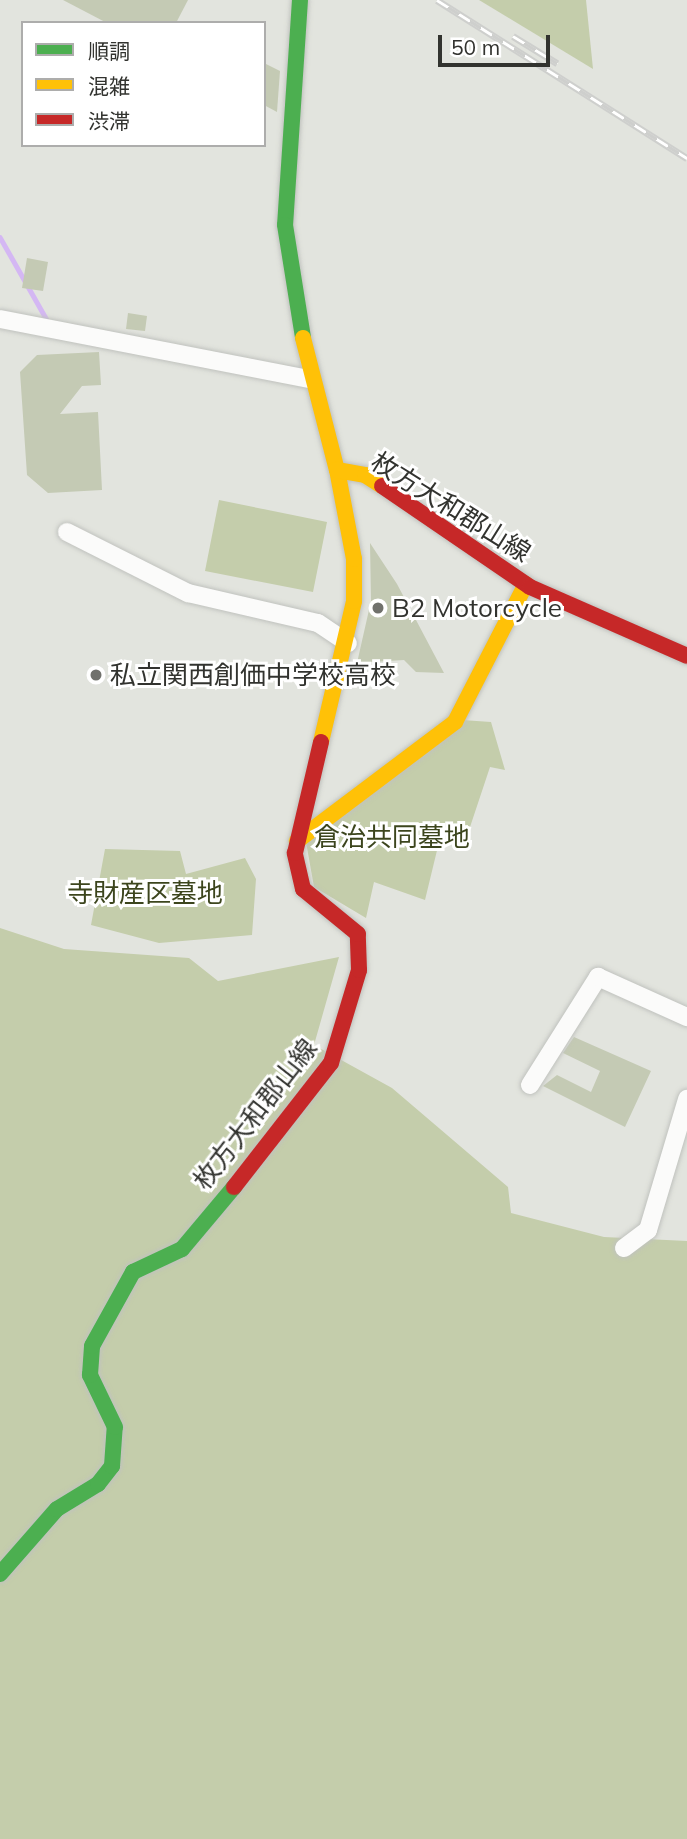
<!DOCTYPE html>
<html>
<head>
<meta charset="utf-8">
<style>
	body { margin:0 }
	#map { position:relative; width:687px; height:1839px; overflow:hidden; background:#e2e4de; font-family:Mulish,"Noto Sans JP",sans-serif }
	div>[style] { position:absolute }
	.green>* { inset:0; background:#c4cdab }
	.stream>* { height:4.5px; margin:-2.25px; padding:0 2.25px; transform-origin:2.25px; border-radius:2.25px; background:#d4b7f3 }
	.building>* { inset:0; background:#c4cab4 }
	.roads { filter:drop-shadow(0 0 2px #c0c2be) drop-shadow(0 0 2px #c0c2be) }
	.street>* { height:18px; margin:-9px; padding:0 9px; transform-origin:9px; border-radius:9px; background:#fbfbfa }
	.fast>* { height:16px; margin:-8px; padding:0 8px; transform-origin:8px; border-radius:8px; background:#4caf50 }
	.slow>* { height:16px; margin:-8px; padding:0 8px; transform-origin:8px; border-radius:8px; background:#ffc107 }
	.jam>* { height:16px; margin:-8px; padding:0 8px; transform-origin:8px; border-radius:8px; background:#c62828 }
	.rail>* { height:7px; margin-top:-3.5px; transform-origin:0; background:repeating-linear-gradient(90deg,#fff 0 13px,#cecfcd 0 26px); box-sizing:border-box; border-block:2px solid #cecfcd }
	.dots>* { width:19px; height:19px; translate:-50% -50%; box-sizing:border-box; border:4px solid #fff; border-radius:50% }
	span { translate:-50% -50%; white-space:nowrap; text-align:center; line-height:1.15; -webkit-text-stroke:6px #fff; paint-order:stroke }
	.street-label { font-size:26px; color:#32332f }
	.poi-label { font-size:26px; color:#32332f }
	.left { translate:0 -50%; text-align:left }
	.park-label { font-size:26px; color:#3c451d }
	.legend { position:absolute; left:21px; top:21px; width:245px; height:126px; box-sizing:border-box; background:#fff; border:2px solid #adadac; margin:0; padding:9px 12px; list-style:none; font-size:21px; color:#32332f }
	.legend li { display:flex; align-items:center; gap:14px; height:35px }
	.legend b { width:35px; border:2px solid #adadac }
	.scale { position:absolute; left:438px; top:35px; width:112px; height:32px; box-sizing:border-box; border:4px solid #32332f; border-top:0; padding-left:9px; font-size:21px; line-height:24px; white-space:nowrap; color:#32332f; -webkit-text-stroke:5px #fff; paint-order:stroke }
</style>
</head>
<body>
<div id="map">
	<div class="green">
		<i style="clip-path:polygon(479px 0,586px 0,593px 69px)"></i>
		<i style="clip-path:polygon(219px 500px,327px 522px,313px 592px,205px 571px)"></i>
		<i style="clip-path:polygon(462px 720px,491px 722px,505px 770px,490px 767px,465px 842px,440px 838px,425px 900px,374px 882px,366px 918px,314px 887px,306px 842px)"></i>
		<i style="clip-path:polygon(105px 849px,180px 851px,186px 874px,245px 858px,256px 879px,252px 935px,159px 943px,91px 925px)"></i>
		<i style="clip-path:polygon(0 928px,64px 949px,189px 958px,218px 981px,339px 957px,314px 1045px,392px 1088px,508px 1187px,511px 1213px,604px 1237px,687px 1241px,687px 1839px,0 1839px)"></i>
	</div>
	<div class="stream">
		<i style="left:0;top:237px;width:98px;rotate:60.5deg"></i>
	</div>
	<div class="building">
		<i style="clip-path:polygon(63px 0,188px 0,176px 23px,107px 23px)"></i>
		<i style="clip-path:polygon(264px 63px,280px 71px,277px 112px,264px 105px)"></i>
		<i style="clip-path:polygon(27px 258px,48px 262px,43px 291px,22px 288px)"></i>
		<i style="clip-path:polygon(128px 313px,147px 316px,145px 331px,126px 329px)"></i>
		<i style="clip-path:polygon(99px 352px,101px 385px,82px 386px,60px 414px,98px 412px,102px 490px,48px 493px,27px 475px,20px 372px,37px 355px)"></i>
		<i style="clip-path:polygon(370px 543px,397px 584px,444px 673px,416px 672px,404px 660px,357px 663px,371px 601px)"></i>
		<i style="clip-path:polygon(574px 1037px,651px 1071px,625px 1127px,543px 1086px,557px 1075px,591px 1092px,600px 1071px,563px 1053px)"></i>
	</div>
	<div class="roads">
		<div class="street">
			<i style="left:0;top:319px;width:316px;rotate:11deg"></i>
			<i style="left:67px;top:532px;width:136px;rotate:26.8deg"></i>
			<i style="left:188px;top:593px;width:133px;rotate:13deg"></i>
			<i style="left:318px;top:623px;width:36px;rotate:34deg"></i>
			<i style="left:530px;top:1085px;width:128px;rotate:-57.8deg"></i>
			<i style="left:598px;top:977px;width:98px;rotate:24.2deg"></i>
			<i style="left:624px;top:1248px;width:30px;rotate:-37deg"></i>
			<i style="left:648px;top:1230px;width:137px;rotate:-73.4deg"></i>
		</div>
		<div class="fast">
			<i style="left:300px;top:0;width:225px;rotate:93.8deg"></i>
			<i style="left:285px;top:225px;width:114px;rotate:80.9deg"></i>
			<i style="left:0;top:1574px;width:86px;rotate:-48.8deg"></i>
			<i style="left:57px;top:1509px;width:48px;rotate:-31.4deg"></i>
			<i style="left:98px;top:1484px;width:23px;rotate:-52deg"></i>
			<i style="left:112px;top:1466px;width:39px;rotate:-86deg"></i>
			<i style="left:115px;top:1427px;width:58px;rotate:-115.7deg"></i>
			<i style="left:90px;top:1375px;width:29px;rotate:-86deg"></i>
			<i style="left:92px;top:1346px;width:85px;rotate:-61deg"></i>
			<i style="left:133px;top:1272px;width:54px;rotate:-25.1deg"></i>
			<i style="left:182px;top:1249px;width:81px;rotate:-50deg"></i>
		</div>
		<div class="slow">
			<i style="left:303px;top:338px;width:136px;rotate:75.6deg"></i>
			<i style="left:321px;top:742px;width:145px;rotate:-76.8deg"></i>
			<i style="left:354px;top:601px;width:42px;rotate:-90deg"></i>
			<i style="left:354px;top:559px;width:91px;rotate:-100.8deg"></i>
			<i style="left:337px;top:470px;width:28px;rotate:10deg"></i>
			<i style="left:365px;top:475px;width:20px;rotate:33deg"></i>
			<i style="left:297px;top:841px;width:198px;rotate:-37deg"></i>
			<i style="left:455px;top:722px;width:155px;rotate:-62.8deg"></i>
		</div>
		<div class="jam">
			<i style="left:382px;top:486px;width:179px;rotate:34.3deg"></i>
			<i style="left:530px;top:587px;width:171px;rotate:23.7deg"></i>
			<i style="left:234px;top:1187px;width:157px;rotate:-52deg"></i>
			<i style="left:331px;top:1063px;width:97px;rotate:-73.2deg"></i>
			<i style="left:359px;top:970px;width:36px;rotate:-92deg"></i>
			<i style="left:358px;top:934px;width:71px;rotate:-140.7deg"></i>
			<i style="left:303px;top:889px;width:37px;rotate:-103deg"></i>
			<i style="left:295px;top:853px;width:114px;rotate:-76.8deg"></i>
		</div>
	</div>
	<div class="rail">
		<i style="left:437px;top:0;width:296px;rotate:32.3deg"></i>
		<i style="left:513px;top:36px;width:52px;rotate:31.5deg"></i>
	</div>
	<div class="dots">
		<i style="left:378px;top:608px;background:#70716c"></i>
		<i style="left:96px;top:675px;background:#70716c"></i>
	</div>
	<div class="street-label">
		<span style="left:451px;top:507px;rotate:32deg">枚方大和郡山線</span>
		<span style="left:255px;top:1114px;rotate:-52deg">枚方大和郡山線</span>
	</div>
	<div class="poi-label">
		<span class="left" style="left:392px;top:608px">B2 Motorcycle</span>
		<span class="left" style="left:110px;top:675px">私立関西創価中学校高校</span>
	</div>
	<div class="park-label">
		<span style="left:392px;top:837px">倉治共同墓地</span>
		<span style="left:145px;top:893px">寺財産区墓地</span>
	</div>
	<ul class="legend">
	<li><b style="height:9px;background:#4caf50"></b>順調</li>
	<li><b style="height:9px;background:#ffc107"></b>混雑</li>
	<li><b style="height:9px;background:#c62828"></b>渋滞</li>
	</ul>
	<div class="scale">50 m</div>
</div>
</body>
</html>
